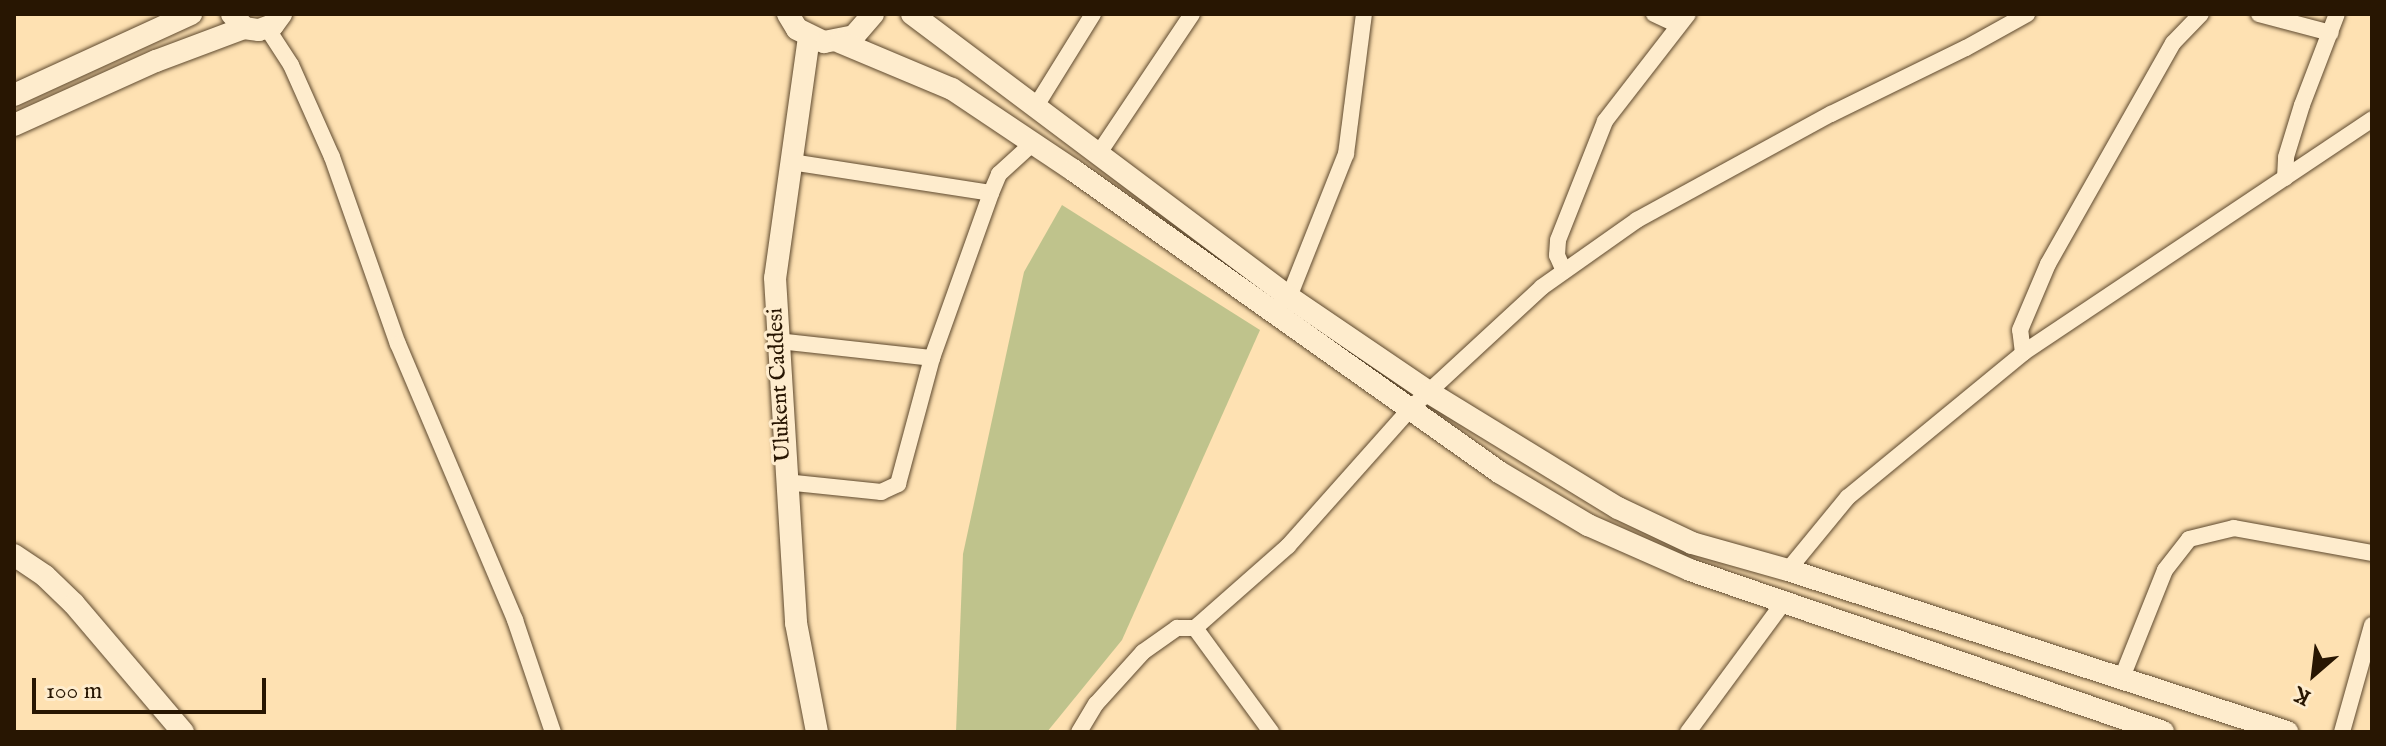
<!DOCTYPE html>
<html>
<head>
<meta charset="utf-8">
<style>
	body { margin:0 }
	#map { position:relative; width:2386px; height:746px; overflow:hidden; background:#fee1b2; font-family:"IM FELL English",serif }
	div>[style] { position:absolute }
	.green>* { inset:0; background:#bfc38c }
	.roads { filter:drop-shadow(0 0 2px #5e492e) drop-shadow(0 0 2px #5e492e) }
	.minor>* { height:16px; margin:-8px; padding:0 8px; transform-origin:8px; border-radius:8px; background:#feeccd }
	.tertiary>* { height:22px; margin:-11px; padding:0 11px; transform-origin:11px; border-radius:11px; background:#feeccd }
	span { translate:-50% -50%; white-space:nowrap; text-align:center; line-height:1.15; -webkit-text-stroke:6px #feeccd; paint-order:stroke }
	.street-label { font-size:22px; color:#281602 }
	.frame { position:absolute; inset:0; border:16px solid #281602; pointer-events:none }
	.north { position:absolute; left:2274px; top:634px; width:80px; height:80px; -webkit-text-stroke:6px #feeccd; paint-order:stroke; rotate:208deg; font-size:22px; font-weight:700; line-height:32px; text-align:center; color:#281602 }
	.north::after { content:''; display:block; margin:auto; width:28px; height:36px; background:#281602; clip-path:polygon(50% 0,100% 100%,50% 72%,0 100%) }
	.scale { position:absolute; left:32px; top:678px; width:234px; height:36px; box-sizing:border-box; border:4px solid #281602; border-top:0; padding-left:10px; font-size:24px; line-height:28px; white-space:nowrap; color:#281602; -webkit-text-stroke:6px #feeccd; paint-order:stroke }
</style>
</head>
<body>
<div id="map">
	<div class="green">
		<i style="clip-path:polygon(1062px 205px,1260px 330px,1122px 640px,1047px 732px,956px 732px,963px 554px,1024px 272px)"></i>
	</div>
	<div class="roads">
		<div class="minor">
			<i style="left:1654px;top:14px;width:26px;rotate:25deg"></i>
			<i style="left:2259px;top:14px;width:74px;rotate:14.8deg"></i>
			<i style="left:267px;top:28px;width:44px;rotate:57deg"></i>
			<i style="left:291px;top:65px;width:101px;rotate:66deg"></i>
			<i style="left:332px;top:157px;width:198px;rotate:70.6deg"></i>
			<i style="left:398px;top:344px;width:300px;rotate:67deg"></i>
			<i style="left:515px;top:620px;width:118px;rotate:71.3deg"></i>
			<i style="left:1036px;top:106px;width:108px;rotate:-58.2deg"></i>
			<i style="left:1099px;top:153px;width:167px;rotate:-56.2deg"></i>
			<i style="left:791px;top:162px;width:202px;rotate:8.8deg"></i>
			<i style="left:2285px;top:178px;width:21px;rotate:-87deg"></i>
			<i style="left:2286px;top:157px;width:54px;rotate:-72.9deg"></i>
			<i style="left:2302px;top:105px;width:97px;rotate:-69deg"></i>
			<i style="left:1564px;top:271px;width:17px;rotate:-114deg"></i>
			<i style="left:1557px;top:255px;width:15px;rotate:-86deg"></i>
			<i style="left:1558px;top:240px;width:128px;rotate:-68.4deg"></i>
			<i style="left:1605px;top:121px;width:135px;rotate:-52.2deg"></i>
			<i style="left:1289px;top:297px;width:154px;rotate:-68.3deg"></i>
			<i style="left:1346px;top:154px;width:141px;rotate:-82.7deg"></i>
			<i style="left:778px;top:341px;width:155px;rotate:6.3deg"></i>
			<i style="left:2023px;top:353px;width:23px;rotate:-97deg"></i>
			<i style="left:2020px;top:330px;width:72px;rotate:-67deg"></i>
			<i style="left:2048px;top:264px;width:254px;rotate:-60.5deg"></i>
			<i style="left:2173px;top:43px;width:40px;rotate:-46deg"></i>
			<i style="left:785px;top:482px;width:97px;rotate:5.9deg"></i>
			<i style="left:881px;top:492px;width:19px;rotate:-25deg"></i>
			<i style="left:898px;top:484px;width:131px;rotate:-74.9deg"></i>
			<i style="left:932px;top:358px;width:175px;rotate:-70.3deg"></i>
			<i style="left:991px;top:193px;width:21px;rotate:-67deg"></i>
			<i style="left:999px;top:174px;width:46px;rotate:-42.4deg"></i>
			<i style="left:1788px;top:570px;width:94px;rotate:-50.6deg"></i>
			<i style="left:1848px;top:497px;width:227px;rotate:-39.4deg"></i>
			<i style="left:2023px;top:353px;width:420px;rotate:-33.8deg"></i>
			<i style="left:1195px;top:628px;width:129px;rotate:53.8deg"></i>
			<i style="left:2121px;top:680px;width:118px;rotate:-68.2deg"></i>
			<i style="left:2165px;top:570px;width:39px;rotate:-52deg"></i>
			<i style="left:2189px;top:539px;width:46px;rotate:-13.7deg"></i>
			<i style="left:2234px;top:528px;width:140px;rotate:10.3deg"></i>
			<i style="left:1079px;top:732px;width:33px;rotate:-59deg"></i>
			<i style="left:1096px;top:704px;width:70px;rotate:-47.9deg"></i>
			<i style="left:1143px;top:652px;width:42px;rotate:-35.2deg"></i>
			<i style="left:1177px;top:628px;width:18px"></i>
			<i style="left:1195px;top:628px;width:124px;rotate:-41.4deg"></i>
			<i style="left:1288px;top:546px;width:183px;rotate:-48.3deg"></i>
			<i style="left:1410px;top:409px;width:180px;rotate:-42.7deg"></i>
			<i style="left:1542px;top:287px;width:116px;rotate:-35.2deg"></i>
			<i style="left:1637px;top:220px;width:221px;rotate:-28.7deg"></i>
			<i style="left:1831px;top:114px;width:150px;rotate:-26.1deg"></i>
			<i style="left:1966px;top:48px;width:70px;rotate:-29.1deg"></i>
			<i style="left:1688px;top:732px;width:162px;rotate:-53.6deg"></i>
			<i style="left:2342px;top:732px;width:111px;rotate:-74.3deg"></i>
		</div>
		<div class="tertiary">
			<i style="left:232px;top:14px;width:18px;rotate:49deg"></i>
			<i style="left:244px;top:28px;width:15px;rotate:8deg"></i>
			<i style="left:259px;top:30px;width:15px;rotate:-20deg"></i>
			<i style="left:273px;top:25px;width:14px;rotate:-54deg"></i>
			<i style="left:788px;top:14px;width:17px;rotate:59deg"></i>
			<i style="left:797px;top:29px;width:30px;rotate:26deg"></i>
			<i style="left:824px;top:42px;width:31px;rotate:-11deg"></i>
			<i style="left:854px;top:36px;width:29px;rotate:-49deg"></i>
			<i style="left:912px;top:14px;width:471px;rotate:36.9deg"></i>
			<i style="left:1289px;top:297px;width:171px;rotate:34.2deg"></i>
			<i style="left:1430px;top:393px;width:220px;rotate:31.5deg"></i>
			<i style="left:1618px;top:508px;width:82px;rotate:25.3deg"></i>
			<i style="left:1692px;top:543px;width:100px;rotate:15.7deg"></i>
			<i style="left:1788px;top:570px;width:525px;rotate:17.99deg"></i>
			<i style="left:809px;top:37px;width:243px;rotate:98deg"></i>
			<i style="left:775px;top:278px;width:346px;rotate:86.5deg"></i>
			<i style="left:796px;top:623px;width:111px;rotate:79.1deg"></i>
			<i style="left:840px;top:42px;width:121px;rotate:22.8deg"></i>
			<i style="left:952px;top:89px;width:146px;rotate:33.8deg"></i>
			<i style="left:1073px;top:170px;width:522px;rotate:35.33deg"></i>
			<i style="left:1499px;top:472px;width:104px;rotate:30.8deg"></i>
			<i style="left:1588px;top:525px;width:111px;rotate:23.8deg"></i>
			<i style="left:1690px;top:570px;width:500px;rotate:18.9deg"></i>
			<i style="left:14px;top:95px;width:195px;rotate:-24.6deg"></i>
			<i style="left:14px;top:125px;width:156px;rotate:-24.3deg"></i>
			<i style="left:156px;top:61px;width:94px;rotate:-20.6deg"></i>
			<i style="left:14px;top:555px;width:37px;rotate:34deg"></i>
			<i style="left:45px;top:576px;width:40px;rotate:44deg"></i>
			<i style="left:74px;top:604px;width:168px;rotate:49.6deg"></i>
		</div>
	</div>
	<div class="street-label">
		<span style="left:780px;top:385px;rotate:-93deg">Ulukent Caddesi</span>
	</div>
	<div class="frame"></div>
	<div class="north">K</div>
	<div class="scale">100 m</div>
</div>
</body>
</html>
